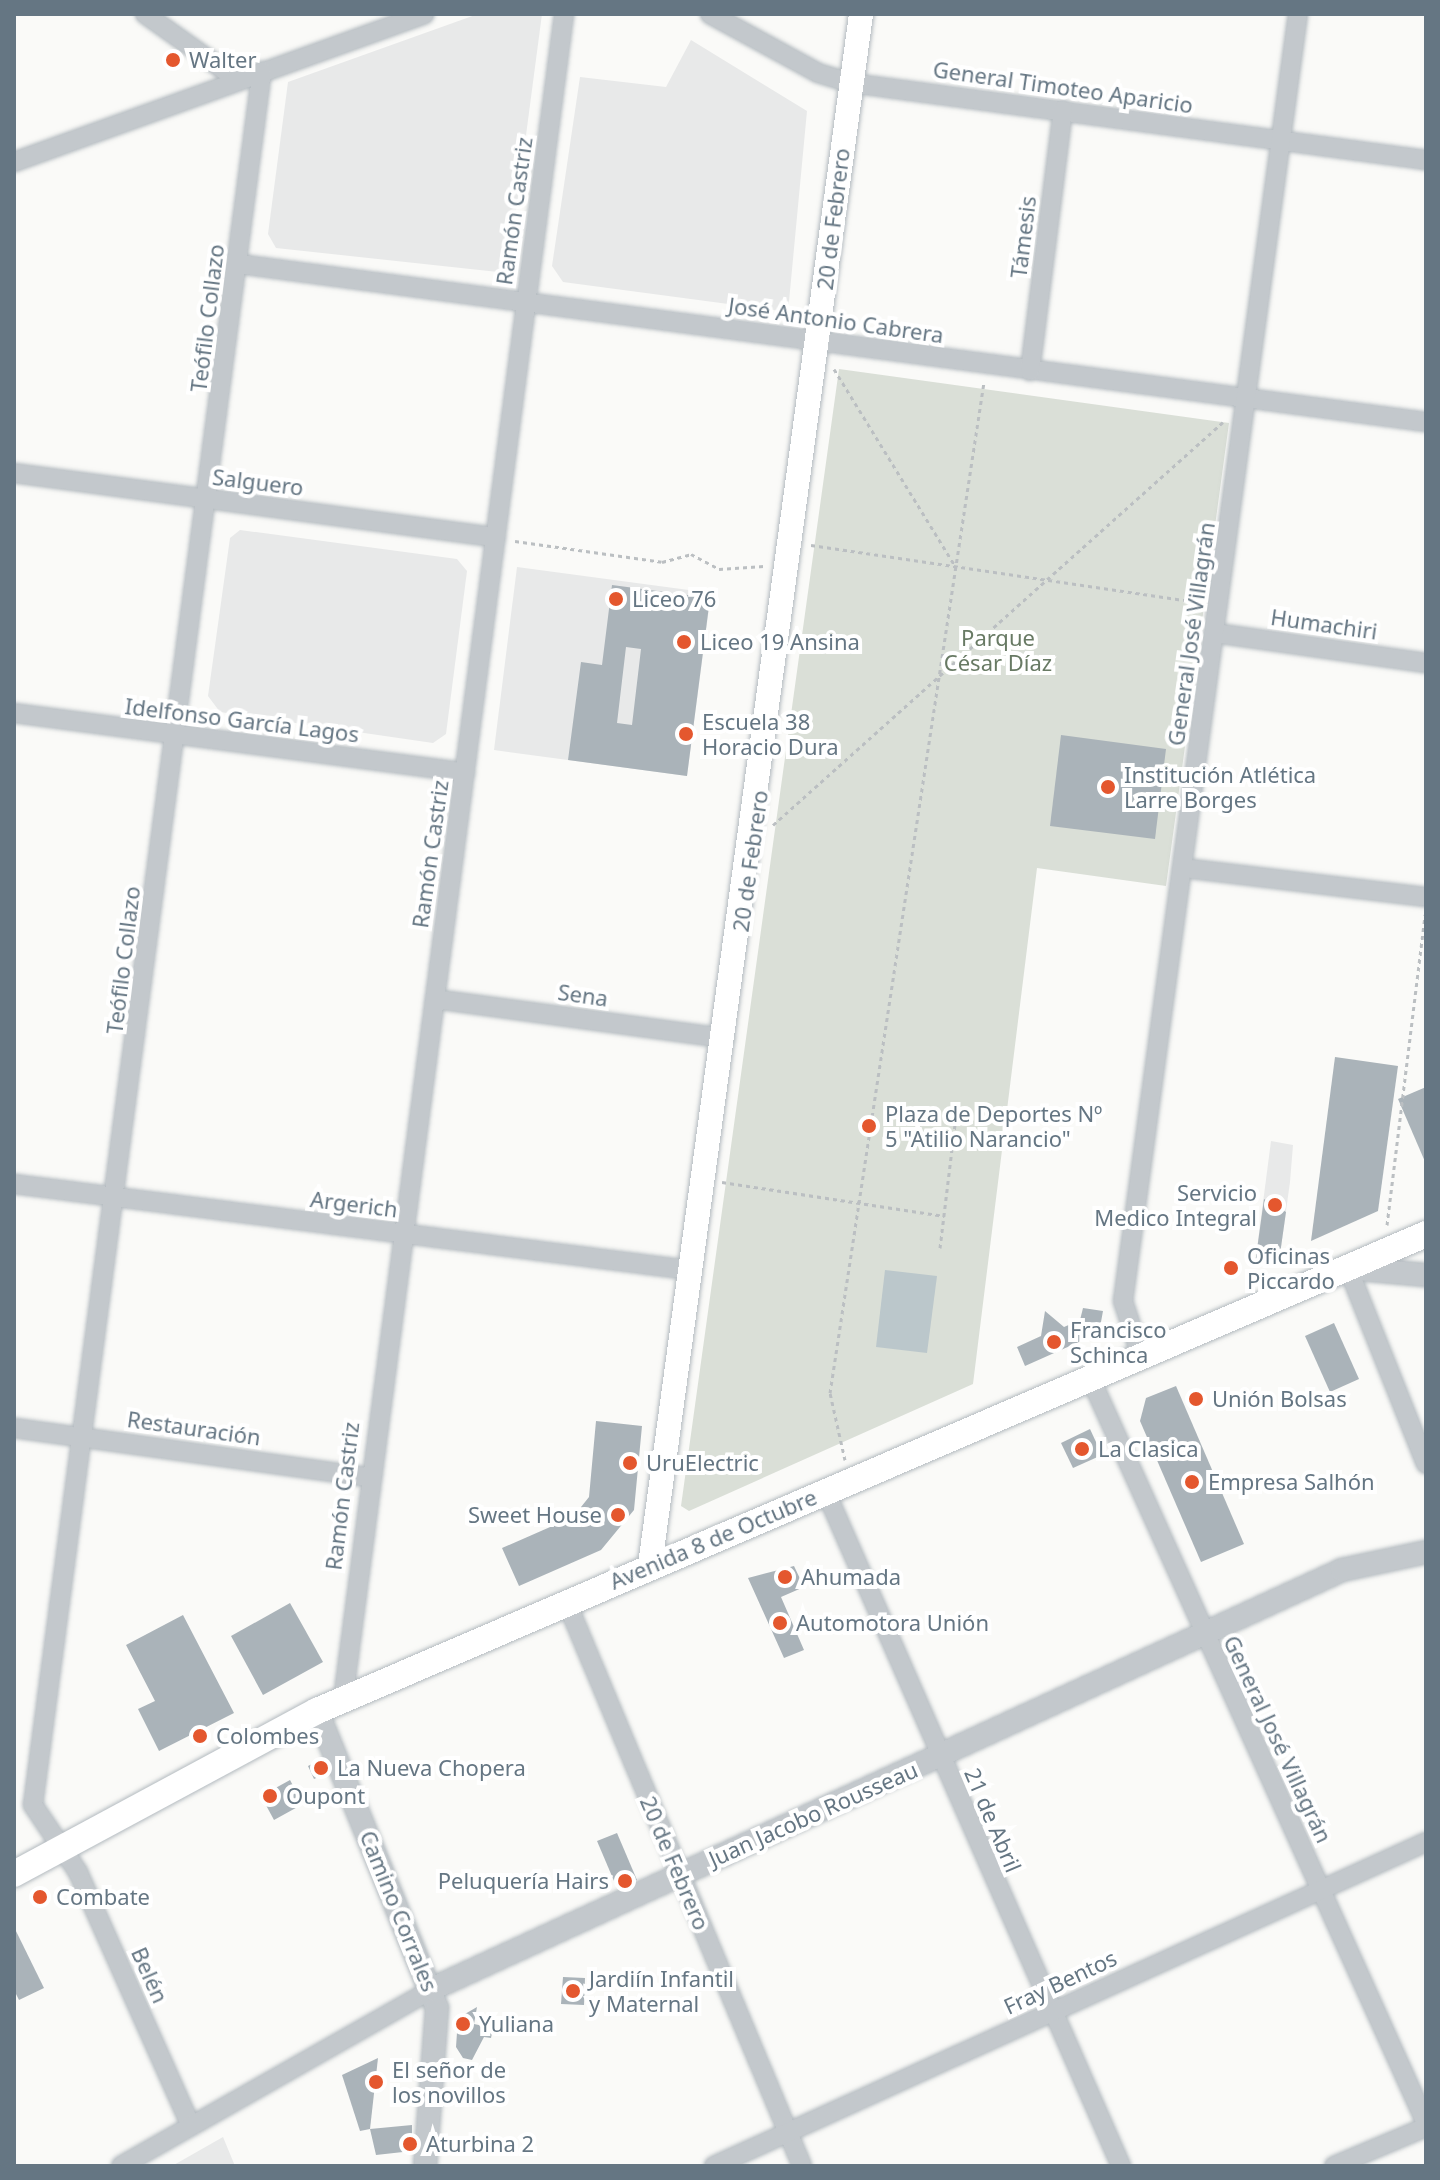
<!DOCTYPE html>
<html>
<head>
<meta charset="utf-8">
<style>
	body { margin:0 }
	#map { position:relative; width:1440px; height:2180px; overflow:hidden; background:#fafaf8; font-family:"Noto Sans",sans-serif }
	div>[style] { position:absolute }
	.built>* { inset:0; background:#e8e9e9 }
	.green>* { inset:0; background:#dadfd7 }
	.water>* { inset:0; background:#bbc7cb }
	.building>* { inset:0; background:#aab3b9 }
	.path>* { height:3px; margin-top:-1.5px; transform-origin:0; background:repeating-linear-gradient(90deg,#bbbfc2 0 4px,transparent 0 8px) }
	.roads { filter:drop-shadow(0 0 2px #b3babf) drop-shadow(0 0 2px #b3babf) }
	.minor>* { height:18px; margin:-9px; padding:0 9px; transform-origin:9px; border-radius:9px; background:#c3c8cc }
	.tertiary>* { height:22px; margin:-11px; padding:0 11px; transform-origin:11px; border-radius:11px; background:#c3c8cc }
	.secondary>* { height:24px; margin:-12px; padding:0 12px; transform-origin:12px; border-radius:12px; background:#fff }
	.primary>* { height:26px; margin:-13px; padding:0 13px; transform-origin:13px; border-radius:13px; background:#fff }
	.dots>* { width:22px; height:22px; translate:-50% -50%; box-sizing:border-box; border:4px solid #fff; border-radius:50% }
	span { translate:-50% -50%; white-space:nowrap; text-align:center; line-height:1.15; -webkit-text-stroke:8px #fff; paint-order:stroke }
	.poi-label { font-size:22px; color:#657683 }
	.left { translate:0 -50%; text-align:left }
	.right { translate:-100% -50%; text-align:right }
	.street-label { font-size:22px; color:#657683 }
	.park-label { font-size:22px; color:#687a64 }
	.frame { position:absolute; inset:0; border:16px solid #657683; pointer-events:none }
</style>
</head>
<body>
<div id="map">
	<div class="built">
		<i style="clip-path:polygon(478px 14px,542px 14px,509px 264px,498px 272px,276px 248px,268px 234px,288px 82px)"></i>
		<i style="clip-path:polygon(691px 40px,807px 111px,788px 312px,563px 282px,552px 266px,580px 77px,666px 87px)"></i>
		<i style="clip-path:polygon(240px 530px,457px 559px,467px 571px,446px 734px,433px 743px,220px 712px,208px 696px,230px 538px)"></i>
		<i style="clip-path:polygon(517px 567px,711px 593px,687px 776px,494px 750px)"></i>
		<i style="clip-path:polygon(1271px 1141px,1293px 1145px,1290px 1182px,1280px 1254px,1255px 1264px)"></i>
		<i style="clip-path:polygon(223px 2137px,235px 2166px,172px 2166px)"></i>
	</div>
	<div class="green">
		<i style="clip-path:polygon(839px 369px,1229px 423px,1166px 886px,1037px 868px,973px 1384px,689px 1511px,681px 1506px)"></i>
	</div>
	<div class="water">
		<i style="clip-path:polygon(885px 1270px,937px 1276px,927px 1353px,876px 1347px)"></i>
	</div>
	<div class="building">
		<i style="clip-path:polygon(evenodd,612px 585px,710px 598px,687px 776px,568px 760px,581px 662px,602px 665px,612px 585px,626px 647px,641px 649px,632px 725px,617px 723px,626px 647px)"></i>
		<i style="clip-path:polygon(1061px 735px,1166px 749px,1155px 839px,1050px 826px)"></i>
		<i style="clip-path:polygon(1335px 1057px,1398px 1066px,1378px 1211px,1311px 1241px)"></i>
		<i style="clip-path:polygon(1426px 1087px,1426px 1164px,1398px 1099px)"></i>
		<i style="clip-path:polygon(1264px 1199px,1286px 1212px,1280px 1254px,1255px 1264px)"></i>
		<i style="clip-path:polygon(1083px 1308px,1103px 1311px,1099px 1333px,1025px 1366px,1017px 1347px,1041px 1336px,1045px 1311px,1064px 1327px,1080px 1320px)"></i>
		<i style="clip-path:polygon(1334px 1323px,1359px 1379px,1330px 1392px,1305px 1336px)"></i>
		<i style="clip-path:polygon(1176px 1386px,1244px 1544px,1201px 1562px,1140px 1421px,1146px 1398px)"></i>
		<i style="clip-path:polygon(596px 1421px,642px 1426px,634px 1510px,601px 1550px,519px 1586px,502px 1548px,573px 1517px,589px 1497px)"></i>
		<i style="clip-path:polygon(1090px 1429px,1102px 1455px,1073px 1468px,1061px 1443px)"></i>
		<i style="clip-path:polygon(794px 1566px,804px 1587px,781px 1597px,804px 1650px,784px 1658px,748px 1578px)"></i>
		<i style="clip-path:polygon(290px 1603px,323px 1662px,263px 1695px,231px 1636px)"></i>
		<i style="clip-path:polygon(183px 1615px,234px 1713px,159px 1751px,138px 1709px,155px 1701px,126px 1645px)"></i>
		<i style="clip-path:polygon(322px 1759px,329px 1772px,314px 1779px,308px 1766px)"></i>
		<i style="clip-path:polygon(290px 1780px,303px 1804px,274px 1820px,261px 1796px)"></i>
		<i style="clip-path:polygon(617px 1833px,637px 1880px,617px 1888px,597px 1841px)"></i>
		<i style="clip-path:polygon(14px 1927px,44px 1988px,19px 2000px,14px 1990px)"></i>
		<i style="clip-path:polygon(563px 1977px,585px 1978px,584px 2005px,561px 2004px)"></i>
		<i style="clip-path:polygon(477px 2007px,474px 2024px,493px 2028px,491px 2038px,484px 2037px,472px 2060px,463px 2058px,456px 2047px,458px 2018px)"></i>
		<i style="clip-path:polygon(378px 2058px,370px 2129px,360px 2131px,342px 2075px)"></i>
		<i style="clip-path:polygon(412px 2125px,412px 2151px,376px 2155px,370px 2129px)"></i>
	</div>
	<div class="path">
		<i style="left:834px;top:369px;width:233px;rotate:58.4deg"></i>
		<i style="left:515px;top:541px;width:148px;rotate:8.1deg"></i>
		<i style="left:662px;top:562px;width:30px;rotate:-15deg"></i>
		<i style="left:691px;top:554px;width:32px;rotate:28deg"></i>
		<i style="left:719px;top:569px;width:46px;rotate:-3.7deg"></i>
		<i style="left:811px;top:545px;width:392px;rotate:8.4deg"></i>
		<i style="left:773px;top:825px;width:604px;rotate:-41.85deg"></i>
		<i style="left:722px;top:1182px;width:225px;rotate:8.7deg"></i>
		<i style="left:1387px;top:1225px;width:313px;rotate:-83deg"></i>
		<i style="left:940px;top:1248px;width:133px;rotate:-83.1deg"></i>
		<i style="left:845px;top:1460px;width:69px;rotate:-102.6deg"></i>
		<i style="left:830px;top:1393px;width:1023px;rotate:-81.34deg"></i>
	</div>
	<div class="roads">
		<div class="minor">
			<i style="left:145px;top:14px;width:110px;rotate:35.4deg"></i>
			<i style="left:710px;top:14px;width:123px;rotate:28.6deg"></i>
			<i style="left:818px;top:73px;width:34px;rotate:17deg"></i>
			<i style="left:851px;top:83px;width:580px;rotate:7.63deg"></i>
			<i style="left:14px;top:162px;width:436px;rotate:-19.8deg"></i>
			<i style="left:239px;top:264px;width:1197px;rotate:7.58deg"></i>
			<i style="left:1030px;top:371px;width:263px;rotate:-82.8deg"></i>
			<i style="left:14px;top:473px;width:486px;rotate:7.6deg"></i>
			<i style="left:1215px;top:633px;width:213px;rotate:8.1deg"></i>
			<i style="left:14px;top:713px;width:455px;rotate:7.5deg"></i>
			<i style="left:1183px;top:868px;width:245px;rotate:6.8deg"></i>
			<i style="left:435px;top:999px;width:293px;rotate:7.7deg"></i>
			<i style="left:14px;top:1184px;width:680px;rotate:7.26deg"></i>
			<i style="left:1348px;top:1268px;width:211px;rotate:68.3deg"></i>
			<i style="left:1140px;top:1353px;width:55px;rotate:-108.1deg"></i>
			<i style="left:1123px;top:1301px;width:1299px;rotate:-82.26deg"></i>
			<i style="left:1089px;top:1375px;width:820px;rotate:65.75deg"></i>
			<i style="left:14px;top:1428px;width:356px;rotate:7.9deg"></i>
			<i style="left:825px;top:1490px;width:738px;rotate:66.35deg"></i>
			<i style="left:567px;top:1603px;width:610px;rotate:67.34deg"></i>
			<i style="left:343px;top:1700px;width:1700px;rotate:-82.53deg"></i>
			<i style="left:191px;top:2126px;width:278px;rotate:-114deg"></i>
			<i style="left:78px;top:1872px;width:81px;rotate:-123.9deg"></i>
			<i style="left:33px;top:1805px;width:1749px;rotate:-82.48deg"></i>
			<i style="left:121px;top:2166px;width:358px;rotate:-29.6deg"></i>
			<i style="left:714px;top:2166px;width:782px;rotate:-24.47deg"></i>
			<i style="left:1334px;top:2166px;width:100px;rotate:-23deg"></i>
		</div>
		<div class="tertiary">
			<i style="left:1348px;top:1268px;width:78px;rotate:5.1deg"></i>
			<i style="left:317px;top:1711px;width:320px;rotate:68deg"></i>
			<i style="left:437px;top:2008px;width:158px;rotate:94.3deg"></i>
			<i style="left:432px;top:1989px;width:1002px;rotate:-24.72deg"></i>
			<i style="left:1342px;top:1570px;width:86px;rotate:-12.1deg"></i>
		</div>
		<div class="secondary">
			<i style="left:650px;top:1565px;width:1565px;rotate:-82.25deg"></i>
		</div>
		<div class="primary">
			<i style="left:14px;top:1874px;width:344px;rotate:-28.3deg"></i>
			<i style="left:317px;top:1711px;width:1207px;rotate:-23.27deg"></i>
		</div>
	</div>
	<div class="dots">
		<i style="left:173px;top:60px;background:#e4572e"></i>
		<i style="left:616px;top:599px;background:#e4572e"></i>
		<i style="left:684px;top:642px;background:#e4572e"></i>
		<i style="left:686px;top:734px;background:#e4572e"></i>
		<i style="left:1108px;top:787px;background:#e4572e"></i>
		<i style="left:869px;top:1126px;background:#e4572e"></i>
		<i style="left:1275px;top:1205px;background:#e4572e"></i>
		<i style="left:1231px;top:1268px;background:#e4572e"></i>
		<i style="left:1054px;top:1342px;background:#e4572e"></i>
		<i style="left:1196px;top:1399px;background:#e4572e"></i>
		<i style="left:1082px;top:1449px;background:#e4572e"></i>
		<i style="left:630px;top:1463px;background:#e4572e"></i>
		<i style="left:1192px;top:1482px;background:#e4572e"></i>
		<i style="left:618px;top:1515px;background:#e4572e"></i>
		<i style="left:785px;top:1577px;background:#e4572e"></i>
		<i style="left:780px;top:1623px;background:#e4572e"></i>
		<i style="left:200px;top:1736px;background:#e4572e"></i>
		<i style="left:321px;top:1768px;background:#e4572e"></i>
		<i style="left:270px;top:1796px;background:#e4572e"></i>
		<i style="left:625px;top:1881px;background:#e4572e"></i>
		<i style="left:40px;top:1897px;background:#e4572e"></i>
		<i style="left:573px;top:1991px;background:#e4572e"></i>
		<i style="left:463px;top:2024px;background:#e4572e"></i>
		<i style="left:376px;top:2082px;background:#e4572e"></i>
		<i style="left:410px;top:2144px;background:#e4572e"></i>
	</div>
	<div class="poi-label">
		<span class="left" style="left:189px;top:60px">Walter</span>
		<span class="left" style="left:632px;top:599px">Liceo 76</span>
		<span class="left" style="left:700px;top:642px">Liceo 19 Ansina</span>
		<span class="left" style="left:702px;top:734px">Escuela 38<br>Horacio Dura</span>
		<span class="left" style="left:1124px;top:787px">Institución Atlética<br>Larre Borges</span>
		<span class="left" style="left:885px;top:1126px">Plaza de Deportes Nº<br>5 "Atilio Narancio"</span>
		<span class="right" style="left:1257px;top:1205px">Servicio<br>Medico Integral</span>
		<span class="left" style="left:1247px;top:1268px">Oficinas<br>Piccardo</span>
		<span class="left" style="left:1070px;top:1342px">Francisco<br>Schinca</span>
		<span class="left" style="left:1212px;top:1399px">Unión Bolsas</span>
		<span class="left" style="left:1098px;top:1449px">La Clasica</span>
		<span class="left" style="left:646px;top:1463px">UruElectric</span>
		<span class="left" style="left:1208px;top:1482px">Empresa Salhón</span>
		<span class="right" style="left:602px;top:1515px">Sweet House</span>
		<span class="left" style="left:801px;top:1577px">Ahumada</span>
		<span class="left" style="left:796px;top:1623px">Automotora Unión</span>
		<span class="left" style="left:216px;top:1736px">Colombes</span>
		<span class="left" style="left:337px;top:1768px">La Nueva Chopera</span>
		<span class="left" style="left:286px;top:1796px">Oupont</span>
		<span class="right" style="left:609px;top:1881px">Peluquería Hairs</span>
		<span class="left" style="left:56px;top:1897px">Combate</span>
		<span class="left" style="left:589px;top:1991px">Jardiín Infantil<br>y Maternal</span>
		<span class="left" style="left:479px;top:2024px">Yuliana</span>
		<span class="left" style="left:392px;top:2082px">El señor de<br>los novillos</span>
		<span class="left" style="left:426px;top:2144px">Aturbina 2</span>
	</div>
	<div class="street-label">
		<span style="left:1063px;top:87px;rotate:8deg">General Timoteo Aparicio</span>
		<span style="left:514px;top:211px;rotate:-82deg">Ramón Castriz</span>
		<span style="left:833px;top:219px;rotate:-83deg">20 de Febrero</span>
		<span style="left:1023px;top:237px;rotate:-83deg">Támesis</span>
		<span style="left:207px;top:318px;rotate:-83deg">Teófilo Collazo</span>
		<span style="left:836px;top:320px;rotate:8deg">José Antonio Cabrera</span>
		<span style="left:258px;top:482px;rotate:7deg">Salguero</span>
		<span style="left:1324px;top:624px;rotate:8deg">Humachiri</span>
		<span style="left:1191px;top:634px;rotate:-82deg">General José Villagrán</span>
		<span style="left:242px;top:720px;rotate:7deg">Idelfonso García Lagos</span>
		<span style="left:430px;top:854px;rotate:-82deg">Ramón Castriz</span>
		<span style="left:750px;top:861px;rotate:-82deg">20 de Febrero</span>
		<span style="left:123px;top:960px;rotate:-83deg">Teófilo Collazo</span>
		<span style="left:583px;top:995px;rotate:8deg">Sena</span>
		<span style="left:354px;top:1204px;rotate:7deg">Argerich</span>
		<span style="left:194px;top:1428px;rotate:8deg">Restauración</span>
		<span style="left:342px;top:1496px;rotate:-83deg">Ramón Castriz</span>
		<span style="left:713px;top:1539px;rotate:-23deg">Avenida 8 de Octubre</span>
		<span style="left:1278px;top:1739px;rotate:65deg">General José Villagrán</span>
		<span style="left:813px;top:1814px;rotate:-24deg">Juan Jacobo Rousseau</span>
		<span style="left:993px;top:1820px;rotate:67deg">21 de Abril</span>
		<span style="left:675px;top:1863px;rotate:67deg">20 de Febrero</span>
		<span style="left:399px;top:1911px;rotate:68deg">Camino Corrales</span>
		<span style="left:150px;top:1975px;rotate:66deg">Belén</span>
		<span style="left:1060px;top:1982px;rotate:-25deg">Fray Bentos</span>
	</div>
	<div class="park-label">
		<span style="left:998px;top:650px">Parque<br>César Díaz</span>
	</div>
	<div class="frame"></div>
</div>
</body>
</html>
